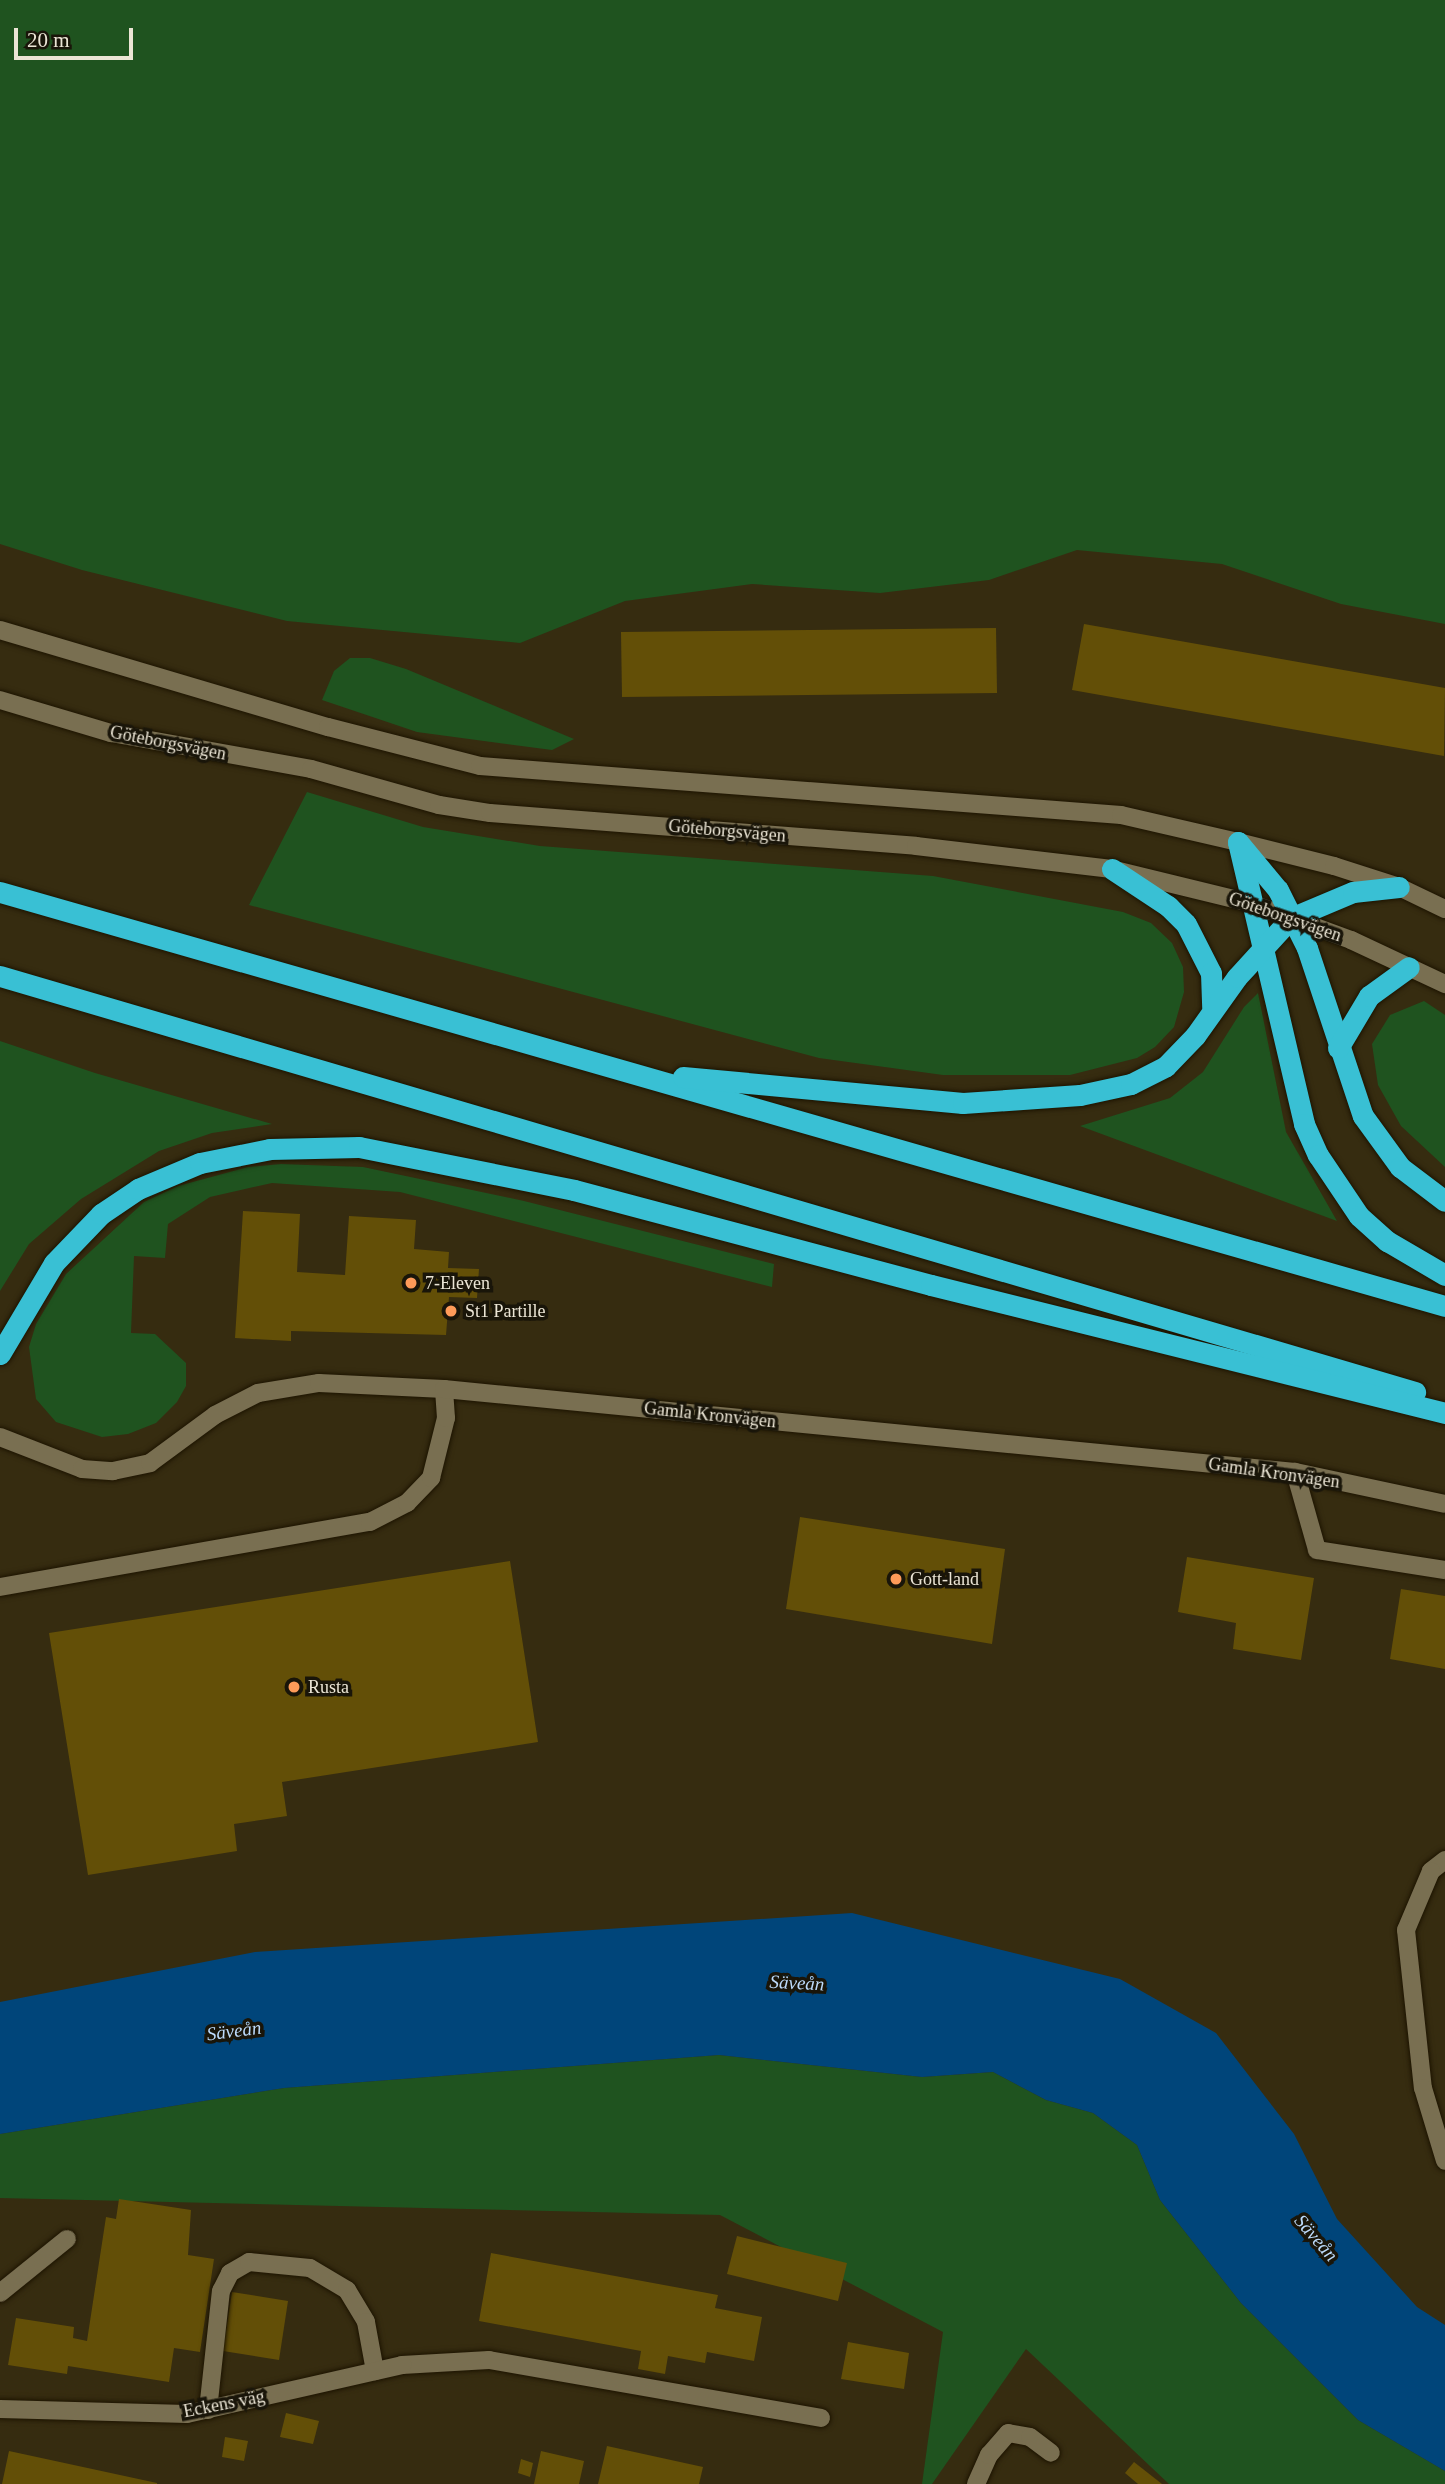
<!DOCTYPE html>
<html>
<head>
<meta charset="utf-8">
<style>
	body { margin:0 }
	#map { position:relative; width:1445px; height:2484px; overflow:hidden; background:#362c10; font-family:Georgia,serif }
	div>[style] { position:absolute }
	.green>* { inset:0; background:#1f531f }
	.water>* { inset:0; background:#00457a }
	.building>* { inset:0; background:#634f07 }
	.roads { filter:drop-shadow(0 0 2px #1d1400) drop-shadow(0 0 2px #1d1400) }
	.service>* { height:18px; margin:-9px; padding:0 9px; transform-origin:9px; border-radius:9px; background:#796f51 }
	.minor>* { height:18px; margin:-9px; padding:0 9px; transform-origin:9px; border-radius:9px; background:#796f51 }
	.tertiary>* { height:18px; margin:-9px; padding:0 9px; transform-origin:9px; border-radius:9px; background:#796f51 }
	.secondary>* { height:18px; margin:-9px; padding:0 9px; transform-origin:9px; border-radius:9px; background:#796f51 }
	.motorway>* { height:21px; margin:-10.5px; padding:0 10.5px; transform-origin:10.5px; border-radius:10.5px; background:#39c0d4 }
	.dots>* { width:19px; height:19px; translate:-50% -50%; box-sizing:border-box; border:4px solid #191509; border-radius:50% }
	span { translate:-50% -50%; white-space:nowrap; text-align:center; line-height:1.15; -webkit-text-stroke:7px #191509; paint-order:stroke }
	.street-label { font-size:18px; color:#ebe5d5 }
	.poi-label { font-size:18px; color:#ebe5d5 }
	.left { translate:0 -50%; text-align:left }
	.water-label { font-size:19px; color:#bddbfb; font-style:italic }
	.scale { position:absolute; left:14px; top:28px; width:119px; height:32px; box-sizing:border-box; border:4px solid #ebe5d5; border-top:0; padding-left:9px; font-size:21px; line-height:24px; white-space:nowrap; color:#ebe5d5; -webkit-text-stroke:5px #191509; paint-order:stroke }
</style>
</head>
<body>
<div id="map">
	<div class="green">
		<i style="clip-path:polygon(0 0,1445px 0,1445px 624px,1341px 604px,1222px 564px,1077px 550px,989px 580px,880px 593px,752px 584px,625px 601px,520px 643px,287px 621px,82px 570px,0 544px)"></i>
		<i style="clip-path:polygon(350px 658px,370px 658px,406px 669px,574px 739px,552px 750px,417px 732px,322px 700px,334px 671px)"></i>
		<i style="clip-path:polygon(307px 792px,423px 827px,540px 846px,933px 876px,1123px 912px,1151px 923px,1172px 943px,1183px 967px,1184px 992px,1174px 1027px,1155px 1047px,1137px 1058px,1070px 1075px,943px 1075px,819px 1058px,249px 905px)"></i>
		<i style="clip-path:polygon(1258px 993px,1286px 1132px,1337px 1221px,1080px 1126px,1170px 1098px,1203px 1072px,1244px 1007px)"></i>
		<i style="clip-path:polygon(1424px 1001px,1445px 1015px,1445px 1167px,1401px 1126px,1378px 1085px,1372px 1044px,1390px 1015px)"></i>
		<i style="clip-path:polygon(0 1041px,95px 1073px,272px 1124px,212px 1133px,159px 1151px,81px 1199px,29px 1244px,0 1291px)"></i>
		<i style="clip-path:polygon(281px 1164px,363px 1167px,524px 1201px,774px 1264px,772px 1287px,400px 1192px,272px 1183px,210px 1197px,168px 1224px,165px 1258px,134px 1256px,131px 1333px,155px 1334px,186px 1363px,186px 1386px,177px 1402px,156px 1423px,128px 1434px,102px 1437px,56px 1422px,36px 1399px,29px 1347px,36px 1324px,66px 1274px,144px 1202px,178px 1186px,248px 1167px)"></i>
		<i style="clip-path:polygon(719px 2055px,922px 2077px,993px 2072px,1046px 2100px,1093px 2113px,1137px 2145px,1160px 2200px,1241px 2303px,1358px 2420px,1445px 2471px,1445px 2484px,1169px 2484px,1026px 2349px,932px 2484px,922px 2484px,943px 2332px,720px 2215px,0 2198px,0 2134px,284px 2088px)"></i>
	</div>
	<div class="water">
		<i style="clip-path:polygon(852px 1913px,1120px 1979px,1216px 2033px,1294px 2134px,1337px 2219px,1417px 2307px,1445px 2325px,1445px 2471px,1358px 2420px,1241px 2303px,1160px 2200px,1137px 2145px,1093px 2113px,1046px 2100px,993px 2072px,922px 2077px,719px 2055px,284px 2088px,0 2134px,0 2002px,255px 1952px)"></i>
	</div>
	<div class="building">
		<i style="clip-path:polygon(1084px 624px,1445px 688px,1444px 756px,1072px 690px)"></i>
		<i style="clip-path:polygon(996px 628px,997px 693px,622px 697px,621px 632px)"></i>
		<i style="clip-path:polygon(243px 1211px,300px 1214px,297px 1272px,345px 1275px,349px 1216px,416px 1220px,414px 1249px,449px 1252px,448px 1268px,479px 1269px,477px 1298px,449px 1297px,446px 1335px,291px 1331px,291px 1341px,235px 1338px)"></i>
		<i style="clip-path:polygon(800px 1517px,1005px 1549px,992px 1644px,786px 1609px)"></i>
		<i style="clip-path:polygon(1187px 1557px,1314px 1578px,1301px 1660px,1233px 1649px,1236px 1623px,1178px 1612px)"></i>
		<i style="clip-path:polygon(510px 1561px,538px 1742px,282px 1782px,287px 1816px,234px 1824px,237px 1851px,88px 1875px,49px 1633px)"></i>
		<i style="clip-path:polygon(1401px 1589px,1445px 1596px,1445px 1669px,1390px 1659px)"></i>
		<i style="clip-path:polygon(119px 2199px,191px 2210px,188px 2255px,214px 2259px,200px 2352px,174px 2348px,169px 2382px,68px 2366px,67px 2374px,8px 2365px,16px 2318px,74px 2327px,73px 2338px,87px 2341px,106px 2217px,116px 2219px)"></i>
		<i style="clip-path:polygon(737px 2236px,847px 2263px,838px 2301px,727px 2274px)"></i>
		<i style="clip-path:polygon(491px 2253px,718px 2295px,715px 2308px,762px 2317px,754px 2361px,707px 2352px,705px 2363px,668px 2356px,665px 2374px,638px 2369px,641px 2351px,479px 2321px)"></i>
		<i style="clip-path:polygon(232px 2292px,288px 2301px,279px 2360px,223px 2351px)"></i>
		<i style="clip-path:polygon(848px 2342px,909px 2353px,904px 2389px,841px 2379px)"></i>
		<i style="clip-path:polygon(286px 2413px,319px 2421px,313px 2444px,280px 2437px)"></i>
		<i style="clip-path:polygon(225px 2437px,248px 2441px,244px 2461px,222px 2457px)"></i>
		<i style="clip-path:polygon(607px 2446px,703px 2467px,699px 2484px,598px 2484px)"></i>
		<i style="clip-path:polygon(9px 2451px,157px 2483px,157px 2484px,2px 2484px)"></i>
		<i style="clip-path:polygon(541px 2451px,584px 2461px,579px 2484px,534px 2484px)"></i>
		<i style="clip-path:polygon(521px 2459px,533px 2463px,530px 2477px,518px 2473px)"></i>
		<i style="clip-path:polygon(1134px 2462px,1162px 2484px,1138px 2484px,1125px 2473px)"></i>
	</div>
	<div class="roads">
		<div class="service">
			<i style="left:1295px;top:1472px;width:81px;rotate:74.2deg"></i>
			<i style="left:1317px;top:1550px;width:130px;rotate:8.9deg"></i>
			<i style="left:0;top:1587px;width:376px;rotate:-10deg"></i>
			<i style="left:370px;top:1522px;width:42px;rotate:-27.2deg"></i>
			<i style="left:407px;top:1503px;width:35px;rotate:-46deg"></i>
			<i style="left:431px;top:1478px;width:62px;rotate:-76deg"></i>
			<i style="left:446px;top:1418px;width:29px;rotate:-94deg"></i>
			<i style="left:1445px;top:1860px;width:18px;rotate:142deg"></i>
			<i style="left:1431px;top:1871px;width:64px;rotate:113deg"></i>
			<i style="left:1406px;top:1930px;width:159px;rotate:83.9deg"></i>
			<i style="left:1423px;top:2088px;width:76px;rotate:73.2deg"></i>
			<i style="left:0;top:2293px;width:86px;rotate:-38.9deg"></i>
			<i style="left:402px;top:2365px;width:87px;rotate:-3.3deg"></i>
			<i style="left:489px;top:2360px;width:337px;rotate:9.9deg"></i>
			<i style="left:208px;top:2410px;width:120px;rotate:-83.8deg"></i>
			<i style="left:221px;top:2291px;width:20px;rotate:-63deg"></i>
			<i style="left:230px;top:2273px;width:22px;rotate:-30deg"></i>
			<i style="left:249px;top:2262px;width:61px;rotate:5.6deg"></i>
			<i style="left:310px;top:2268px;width:43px;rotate:30.7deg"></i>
			<i style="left:347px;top:2290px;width:37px;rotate:59deg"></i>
			<i style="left:366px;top:2322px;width:50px;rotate:79.6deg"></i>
			<i style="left:976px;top:2484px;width:32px;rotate:-66deg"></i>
			<i style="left:989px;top:2455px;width:29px;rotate:-49deg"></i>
			<i style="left:1008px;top:2433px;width:22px;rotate:10deg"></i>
			<i style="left:1030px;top:2437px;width:26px;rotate:37deg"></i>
		</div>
		<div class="minor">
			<i style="left:0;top:1437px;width:88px;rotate:21.3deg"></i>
			<i style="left:82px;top:1469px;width:31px;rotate:4deg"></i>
			<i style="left:113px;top:1471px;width:38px;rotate:-12deg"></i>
			<i style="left:150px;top:1463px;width:81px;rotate:-36.4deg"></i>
			<i style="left:215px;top:1415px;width:48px;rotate:-27.1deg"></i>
			<i style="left:258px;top:1393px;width:62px;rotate:-9.3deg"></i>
			<i style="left:319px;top:1383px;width:125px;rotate:2.7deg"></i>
			<i style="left:444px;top:1389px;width:855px;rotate:5.57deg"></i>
			<i style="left:1295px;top:1472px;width:153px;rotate:12deg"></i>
			<i style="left:0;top:2409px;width:187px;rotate:1.5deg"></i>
			<i style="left:187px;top:2414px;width:221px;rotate:-12.8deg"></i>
		</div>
		<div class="tertiary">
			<i style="left:1238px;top:842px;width:99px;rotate:14deg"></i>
			<i style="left:1334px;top:866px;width:68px;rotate:17.9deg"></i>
			<i style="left:1399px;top:887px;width:51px;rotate:25.6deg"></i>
			<i style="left:1119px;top:871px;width:135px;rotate:13.7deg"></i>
			<i style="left:1250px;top:903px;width:108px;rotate:20.1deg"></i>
			<i style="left:1351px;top:940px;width:104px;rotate:25.1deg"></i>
		</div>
		<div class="secondary">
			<i style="left:0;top:630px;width:342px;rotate:16.5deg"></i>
			<i style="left:328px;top:727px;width:157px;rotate:14.4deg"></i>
			<i style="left:480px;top:766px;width:643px;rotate:4.37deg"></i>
			<i style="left:1121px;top:815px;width:120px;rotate:13deg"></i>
			<i style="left:0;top:700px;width:116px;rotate:16.6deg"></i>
			<i style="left:111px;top:733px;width:203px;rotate:10.2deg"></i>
			<i style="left:311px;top:769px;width:133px;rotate:15.7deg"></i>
			<i style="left:439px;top:805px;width:52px;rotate:8.9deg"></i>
			<i style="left:490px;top:813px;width:427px;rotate:4.4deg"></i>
			<i style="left:916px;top:846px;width:197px;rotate:6.7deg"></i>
		</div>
		<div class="motorway">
			<i style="left:1238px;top:842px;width:290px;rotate:76.8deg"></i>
			<i style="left:1304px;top:1124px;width:34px;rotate:66deg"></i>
			<i style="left:1318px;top:1155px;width:73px;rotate:56.1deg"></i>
			<i style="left:1359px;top:1216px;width:38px;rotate:42deg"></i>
			<i style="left:1387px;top:1241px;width:67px;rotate:30.4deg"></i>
			<i style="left:1238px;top:842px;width:62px;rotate:50.2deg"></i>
			<i style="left:1278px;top:890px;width:65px;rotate:63.4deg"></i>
			<i style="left:1307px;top:948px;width:177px;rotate:71.6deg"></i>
			<i style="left:1363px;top:1116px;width:63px;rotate:54deg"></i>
			<i style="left:1400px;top:1167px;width:56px;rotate:37.1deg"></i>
			<i style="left:1112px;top:869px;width:67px;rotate:33.5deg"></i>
			<i style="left:1168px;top:906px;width:25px;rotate:45deg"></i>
			<i style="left:1186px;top:924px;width:55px;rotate:63deg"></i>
			<i style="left:1211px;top:973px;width:34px;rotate:88deg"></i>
			<i style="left:0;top:892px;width:1503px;rotate:15.99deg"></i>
			<i style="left:0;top:976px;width:1475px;rotate:16.38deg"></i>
			<i style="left:1338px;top:1048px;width:61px;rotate:-59.2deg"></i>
			<i style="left:1369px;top:996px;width:49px;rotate:-35.9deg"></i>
			<i style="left:683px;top:1077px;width:281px;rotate:5.3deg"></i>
			<i style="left:963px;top:1103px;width:117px;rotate:-3.9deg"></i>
			<i style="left:1080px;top:1095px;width:52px;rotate:-12.2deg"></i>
			<i style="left:1131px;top:1084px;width:39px;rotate:-27deg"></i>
			<i style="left:1166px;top:1066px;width:42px;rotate:-46deg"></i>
			<i style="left:1195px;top:1036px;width:72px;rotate:-54.6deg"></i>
			<i style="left:1237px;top:977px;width:80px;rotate:-47.5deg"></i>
			<i style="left:1291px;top:918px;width:67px;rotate:-22.8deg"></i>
			<i style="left:1353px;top:892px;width:46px;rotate:-6.2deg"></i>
			<i style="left:0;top:1354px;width:106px;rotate:-59.3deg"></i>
			<i style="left:54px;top:1263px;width:68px;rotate:-46.2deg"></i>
			<i style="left:101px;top:1214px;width:45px;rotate:-34deg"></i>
			<i style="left:138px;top:1189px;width:67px;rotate:-22.8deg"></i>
			<i style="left:200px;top:1163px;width:71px;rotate:-11.3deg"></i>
			<i style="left:270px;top:1149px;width:89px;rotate:-1.3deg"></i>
			<i style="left:359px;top:1147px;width:219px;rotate:11.3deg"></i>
			<i style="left:574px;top:1190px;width:369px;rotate:14.9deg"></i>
			<i style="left:931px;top:1285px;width:530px;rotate:13.98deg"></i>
		</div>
	</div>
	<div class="dots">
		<i style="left:411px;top:1283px;background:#fe9b59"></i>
		<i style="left:451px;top:1311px;background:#fe9b59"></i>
		<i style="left:896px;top:1579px;background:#fe9b59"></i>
		<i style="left:294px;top:1687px;background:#fe9b59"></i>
	</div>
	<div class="street-label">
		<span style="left:168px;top:743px;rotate:11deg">Göteborgsvägen</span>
		<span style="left:727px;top:831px;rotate:5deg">Göteborgsvägen</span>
		<span style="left:1285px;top:917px;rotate:19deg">Göteborgsvägen</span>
		<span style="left:710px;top:1415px;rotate:6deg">Gamla Kronvägen</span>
		<span style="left:1274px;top:1473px;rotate:8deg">Gamla Kronvägen</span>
		<span style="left:224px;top:2404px;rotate:-11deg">Eckens väg</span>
	</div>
	<div class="poi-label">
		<span class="left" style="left:425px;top:1283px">7-Eleven</span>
		<span class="left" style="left:465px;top:1311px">St1 Partille</span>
		<span class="left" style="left:910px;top:1579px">Gott-land</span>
		<span class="left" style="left:308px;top:1687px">Rusta</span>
	</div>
	<div class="water-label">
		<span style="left:797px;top:1983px;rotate:3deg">Säveån</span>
		<span style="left:234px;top:2031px;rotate:-7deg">Säveån</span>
		<span style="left:1316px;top:2238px;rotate:49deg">Säveån</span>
	</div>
	<div class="scale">20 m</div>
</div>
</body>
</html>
